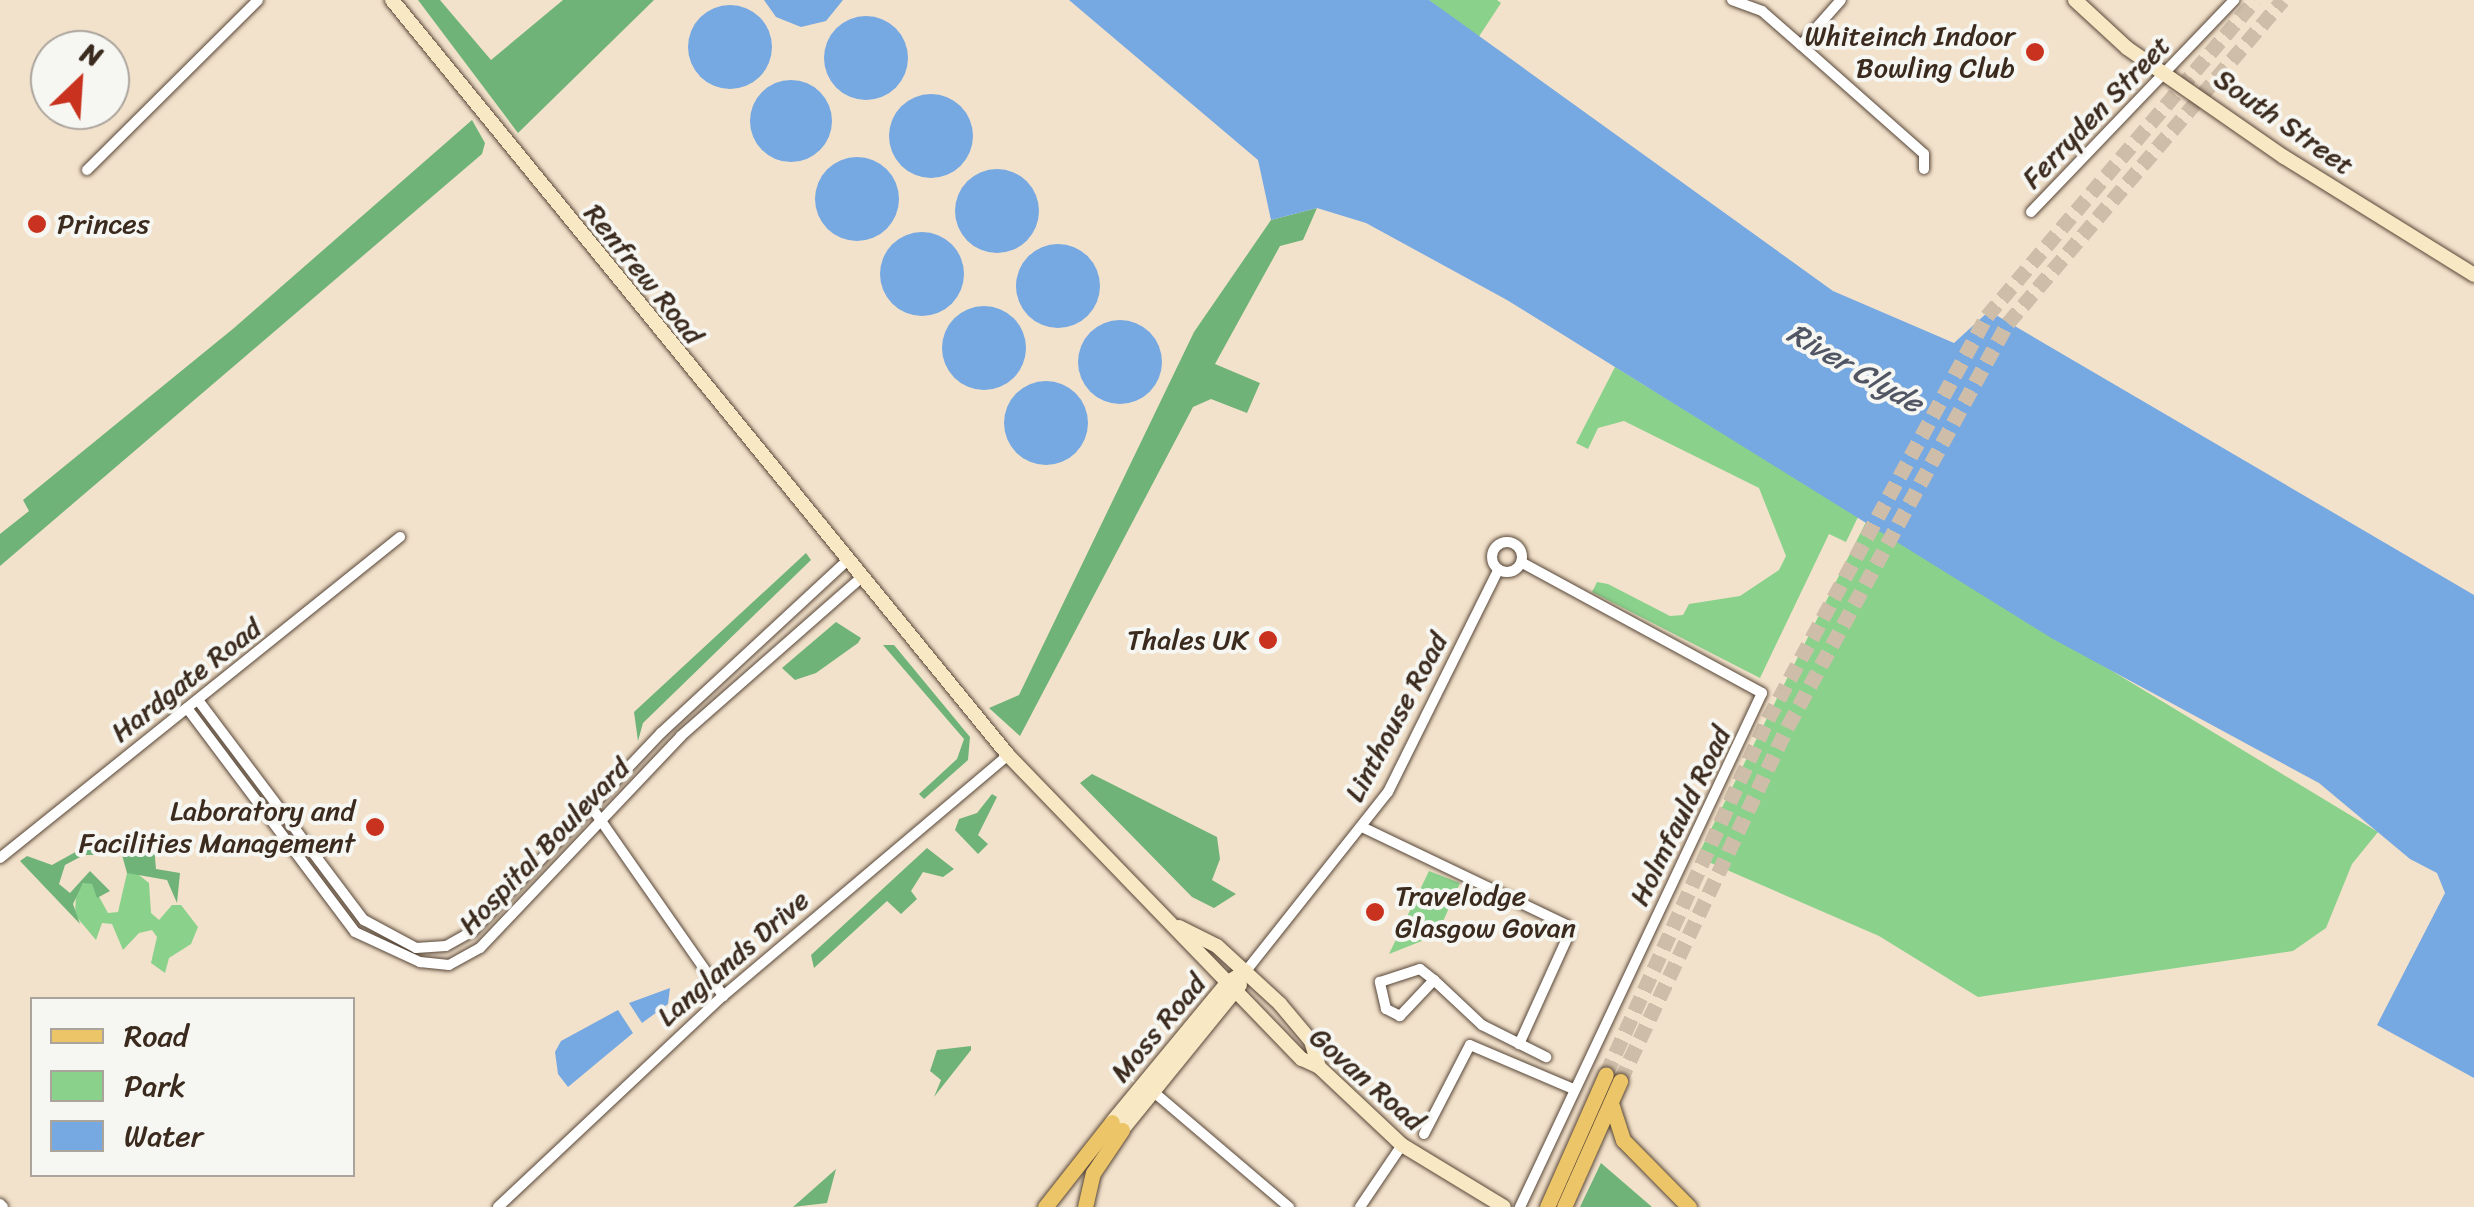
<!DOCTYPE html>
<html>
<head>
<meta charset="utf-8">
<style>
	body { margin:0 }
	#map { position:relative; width:2474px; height:1207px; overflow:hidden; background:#f3e2cb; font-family:Sriracha,sans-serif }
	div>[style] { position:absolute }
	.green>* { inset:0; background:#8ad18c }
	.forest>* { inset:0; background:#6fb378 }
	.water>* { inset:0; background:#76a8e2 }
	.round { border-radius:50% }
	.primary-tunnel>* { height:15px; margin-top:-7.5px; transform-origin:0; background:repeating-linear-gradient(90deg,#cebda8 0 15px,transparent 0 23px) }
	.roads { filter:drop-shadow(0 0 2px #574638) drop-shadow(0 0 2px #574638) }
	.street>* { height:10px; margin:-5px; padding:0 5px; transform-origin:5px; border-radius:5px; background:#fff }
	.street>.ring { margin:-5px; padding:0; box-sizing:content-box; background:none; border:10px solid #fff; border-radius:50% }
	.secondary>* { height:14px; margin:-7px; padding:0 7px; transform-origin:7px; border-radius:7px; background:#f8e8c3 }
	.primary>* { height:15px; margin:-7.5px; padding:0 7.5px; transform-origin:7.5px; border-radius:7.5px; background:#edc569 }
	.dots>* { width:28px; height:28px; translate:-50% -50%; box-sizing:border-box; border:5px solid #f6f6f2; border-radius:50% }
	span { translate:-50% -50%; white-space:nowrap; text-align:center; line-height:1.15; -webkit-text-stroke:8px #f6f6f2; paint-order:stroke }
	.poi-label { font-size:28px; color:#3b2a1e }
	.right { translate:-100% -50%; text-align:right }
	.left { translate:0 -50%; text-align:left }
	.street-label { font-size:28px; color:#3b2a1e }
	.water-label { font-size:30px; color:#505663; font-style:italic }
	.legend { position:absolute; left:30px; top:997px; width:325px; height:180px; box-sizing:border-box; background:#f6f6f2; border:2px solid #aba49d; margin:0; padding:12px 18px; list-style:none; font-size:30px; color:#3b2a1e }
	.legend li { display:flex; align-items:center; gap:20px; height:50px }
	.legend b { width:50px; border:2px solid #aba49d }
	.north { position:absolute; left:30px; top:30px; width:100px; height:100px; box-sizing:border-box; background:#f6f6f2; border:2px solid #aba49d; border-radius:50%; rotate:25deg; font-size:28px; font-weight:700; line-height:40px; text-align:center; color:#3b2a1e }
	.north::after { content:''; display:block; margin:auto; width:35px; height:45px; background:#c8321e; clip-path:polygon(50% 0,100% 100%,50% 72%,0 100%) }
</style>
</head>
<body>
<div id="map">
	<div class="green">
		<i style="clip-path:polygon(1429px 0,1497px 0,1501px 3px,1478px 38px)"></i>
		<i style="clip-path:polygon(1615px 367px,1858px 517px,1846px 542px,1829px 534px,1760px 678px,1592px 592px,1597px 582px,1608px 584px,1670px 616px,1683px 615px,1689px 604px,1740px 596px,1779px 570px,1786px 556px,1759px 488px,1624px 421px,1598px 428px,1588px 449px,1576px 443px)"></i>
		<i style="clip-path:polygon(1866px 522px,2378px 832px,2352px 864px,2326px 928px,2293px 951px,1978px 997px,1879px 936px,1697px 857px)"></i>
		<i style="clip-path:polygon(1429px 871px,1460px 883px,1437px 935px,1389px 954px)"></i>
		<i style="clip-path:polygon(135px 872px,149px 883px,151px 913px,159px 920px,172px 905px,181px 905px,198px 927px,191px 944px,169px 958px,165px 973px,151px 963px,157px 937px,152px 930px,139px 933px,123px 950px,112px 924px,102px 923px,96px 940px,75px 915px,76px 894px,84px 882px,92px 884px,108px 913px,118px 912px,127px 873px)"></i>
	</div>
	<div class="forest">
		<i style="clip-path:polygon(418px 0,440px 0,491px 60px,563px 0,654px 0,518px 133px)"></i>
		<i style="clip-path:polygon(472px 120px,485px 143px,482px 154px,0 566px,0 534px,29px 511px,23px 500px,234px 328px)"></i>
		<i style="clip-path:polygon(1317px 208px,1303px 240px,1280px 246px,1215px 364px,1260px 383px,1247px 413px,1211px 399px,1193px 407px,1020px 736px,989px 708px,1019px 695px,1194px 332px,1271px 220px)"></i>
		<i style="clip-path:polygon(806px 553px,811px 560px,643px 723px,638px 741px,634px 712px)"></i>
		<i style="clip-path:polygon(836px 622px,861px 638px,858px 643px,816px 673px,795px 680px,782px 668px)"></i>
		<i style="clip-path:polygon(883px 645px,894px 645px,970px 737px,968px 760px,924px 799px,919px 794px,957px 759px,964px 739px)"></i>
		<i style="clip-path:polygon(1092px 774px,1217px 837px,1220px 859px,1212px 880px,1236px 894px,1214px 908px,1192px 897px,1080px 783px)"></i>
		<i style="clip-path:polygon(992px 794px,997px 797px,978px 835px,988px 844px,978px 854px,955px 830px,959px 819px,977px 813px)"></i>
		<i style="clip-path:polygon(145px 835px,154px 846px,156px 869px,180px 873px,177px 903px,167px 880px,127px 873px,122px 855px,84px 855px,65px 865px,59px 884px,70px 893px,90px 871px,110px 891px,97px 898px,92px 884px,83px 883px,73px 904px,80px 924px,20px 861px,27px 856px,52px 865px,88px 845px,135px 844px)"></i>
		<i style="clip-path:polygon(927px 848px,954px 869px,943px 877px,923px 872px,911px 891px,917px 899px,901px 914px,887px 901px,814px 968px,811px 955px)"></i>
		<i style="clip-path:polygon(971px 1046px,971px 1050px,934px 1097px,941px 1080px,930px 1071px,937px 1050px)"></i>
		<i style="clip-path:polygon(1601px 1163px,1652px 1207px,1580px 1207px)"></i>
		<i style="clip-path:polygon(836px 1169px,827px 1203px,793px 1207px)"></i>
	</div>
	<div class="water">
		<i style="clip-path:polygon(764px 0,843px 0,826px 21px,801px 27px,776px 17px)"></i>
		<i style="clip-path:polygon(1069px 0,1429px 0,1833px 291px,1954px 343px,1989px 311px,2474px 595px,2474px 1078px,2377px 1025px,2445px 893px,2437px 873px,2410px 859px,2319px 783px,2053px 639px,1507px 300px,1366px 223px,1317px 208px,1271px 220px,1258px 160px)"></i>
		<i class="round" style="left:688px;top:5px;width:84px;height:84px"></i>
		<i class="round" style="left:824px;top:16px;width:84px;height:84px"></i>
		<i class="round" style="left:750px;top:80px;width:82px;height:82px"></i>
		<i class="round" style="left:889px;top:94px;width:84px;height:84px"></i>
		<i class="round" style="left:815px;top:157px;width:84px;height:84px"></i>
		<i class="round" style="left:955px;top:169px;width:84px;height:84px"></i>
		<i class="round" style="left:880px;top:232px;width:84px;height:84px"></i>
		<i class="round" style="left:1016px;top:244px;width:84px;height:84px"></i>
		<i class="round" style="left:942px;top:306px;width:84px;height:84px"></i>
		<i class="round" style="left:1078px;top:320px;width:84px;height:84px"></i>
		<i class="round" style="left:1004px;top:381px;width:84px;height:84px"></i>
		<i style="clip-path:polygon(670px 988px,668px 1004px,642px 1023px,629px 1003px)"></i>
		<i style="clip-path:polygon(618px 1010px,633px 1033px,568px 1087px,558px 1074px,555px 1052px,561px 1041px)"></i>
	</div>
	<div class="primary-tunnel">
		<i style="left:1606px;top:1074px;width:390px;rotate:-65.5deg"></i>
		<i style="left:1768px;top:719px;width:459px;rotate:-61.5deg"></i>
		<i style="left:1987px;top:316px;width:414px;rotate:-49.7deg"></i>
		<i style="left:1620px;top:1081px;width:393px;rotate:-64.7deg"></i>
		<i style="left:1788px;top:726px;width:459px;rotate:-61.4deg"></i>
		<i style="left:2008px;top:323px;width:424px;rotate:-49.6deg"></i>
	</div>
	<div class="roads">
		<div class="street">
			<i style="left:1732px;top:0;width:32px;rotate:20deg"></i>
			<i style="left:1762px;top:11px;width:52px;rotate:41.1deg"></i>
			<i style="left:1801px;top:45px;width:164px;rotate:41.5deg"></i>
			<i style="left:1924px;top:154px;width:15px;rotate:90deg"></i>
			<i style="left:1801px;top:45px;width:60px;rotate:-48.4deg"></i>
			<i style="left:87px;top:170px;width:241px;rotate:-44.8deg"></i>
			<i style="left:2031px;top:212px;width:294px;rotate:-46.2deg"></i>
			<i class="ring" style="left:1492px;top:542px;width:20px;height:20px"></i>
			<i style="left:198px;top:700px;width:276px;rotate:53deg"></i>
			<i style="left:364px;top:920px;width:59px;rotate:28.3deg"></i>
			<i style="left:416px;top:948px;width:30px;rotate:-4deg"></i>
			<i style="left:446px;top:946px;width:31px;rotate:-29deg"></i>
			<i style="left:473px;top:931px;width:273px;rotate:-46.5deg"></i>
			<i style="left:661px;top:733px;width:253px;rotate:-42.8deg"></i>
			<i style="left:187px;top:708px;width:280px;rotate:53.1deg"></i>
			<i style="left:355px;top:932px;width:72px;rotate:24.8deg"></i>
			<i style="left:420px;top:962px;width:29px;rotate:6deg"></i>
			<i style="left:449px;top:965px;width:35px;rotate:-29deg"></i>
			<i style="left:480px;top:948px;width:292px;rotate:-46.5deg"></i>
			<i style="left:681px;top:736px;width:240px;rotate:-41.3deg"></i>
			<i style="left:590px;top:805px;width:233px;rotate:55.1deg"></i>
			<i style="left:1362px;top:827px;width:227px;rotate:25.6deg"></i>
			<i style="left:1567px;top:925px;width:9px;rotate:77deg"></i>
			<i style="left:1569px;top:934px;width:121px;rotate:114.4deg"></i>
			<i style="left:0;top:858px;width:513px;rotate:-38.75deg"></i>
			<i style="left:1246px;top:971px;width:228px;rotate:-51.6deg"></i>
			<i style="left:1388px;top:792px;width:248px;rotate:-63.6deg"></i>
			<i style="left:1434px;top:980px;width:50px;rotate:133.4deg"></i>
			<i style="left:1400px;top:1016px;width:16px;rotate:-153deg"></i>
			<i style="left:1386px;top:1009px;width:28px;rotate:-103deg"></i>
			<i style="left:1380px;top:982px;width:42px;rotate:-18deg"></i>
			<i style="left:1420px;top:969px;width:18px;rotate:38deg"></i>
			<i style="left:1434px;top:980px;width:66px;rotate:43.2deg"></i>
			<i style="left:1482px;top:1025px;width:72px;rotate:26.6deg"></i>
			<i style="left:1149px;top:1088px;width:184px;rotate:40.4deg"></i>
			<i style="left:1424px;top:1134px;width:100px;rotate:-62.7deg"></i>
			<i style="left:1470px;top:1045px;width:112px;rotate:23.1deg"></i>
			<i style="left:0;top:1204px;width:4px;rotate:45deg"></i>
			<i style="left:498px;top:1207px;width:308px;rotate:-43.2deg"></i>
			<i style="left:723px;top:996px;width:373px;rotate:-40.2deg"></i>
			<i style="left:1360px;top:1207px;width:75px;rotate:-55.9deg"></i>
			<i style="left:1520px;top:1207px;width:568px;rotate:-64.79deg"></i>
			<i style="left:1762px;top:693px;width:274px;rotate:-151.5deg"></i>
		</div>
		<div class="secondary">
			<i style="left:392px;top:0;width:974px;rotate:50.79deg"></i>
			<i style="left:1008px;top:755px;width:423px;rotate:46deg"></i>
			<i style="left:1302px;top:1059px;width:19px;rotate:25deg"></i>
			<i style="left:1319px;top:1067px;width:114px;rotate:43.2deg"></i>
			<i style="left:1402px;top:1145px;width:119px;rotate:31.3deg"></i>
			<i style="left:2075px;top:0;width:71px;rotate:42.7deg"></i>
			<i style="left:2127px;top:48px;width:191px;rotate:34.8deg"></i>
			<i style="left:2284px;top:157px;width:224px;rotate:31.8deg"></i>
			<i style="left:1179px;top:927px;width:42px;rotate:26.6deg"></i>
			<i style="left:1217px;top:946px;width:86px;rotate:42.6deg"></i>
			<i style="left:1280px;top:1004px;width:48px;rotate:50deg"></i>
			<i style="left:1311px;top:1041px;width:27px;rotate:73deg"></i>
			<i style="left:1112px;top:1122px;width:182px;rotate:-50.4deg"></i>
			<i style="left:1228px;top:982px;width:21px;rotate:-31deg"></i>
			<i style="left:1122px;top:1130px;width:187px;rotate:-50.9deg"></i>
		</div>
		<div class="primary">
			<i style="left:1611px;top:1103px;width:39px;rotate:72deg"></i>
			<i style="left:1623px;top:1140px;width:94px;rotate:45.4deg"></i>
			<i style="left:1045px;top:1207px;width:108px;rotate:-51.8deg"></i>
			<i style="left:1085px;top:1207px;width:35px;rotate:-77deg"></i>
			<i style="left:1093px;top:1173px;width:52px;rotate:-56deg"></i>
			<i style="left:1547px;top:1207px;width:145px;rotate:-66.1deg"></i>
			<i style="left:1564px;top:1207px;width:138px;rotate:-66deg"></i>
		</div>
	</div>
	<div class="dots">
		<i style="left:2035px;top:52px;background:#c8321e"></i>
		<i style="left:37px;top:224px;background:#c8321e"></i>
		<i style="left:1268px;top:640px;background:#c8321e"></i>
		<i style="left:375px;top:827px;background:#c8321e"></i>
		<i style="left:1375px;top:912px;background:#c8321e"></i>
	</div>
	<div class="poi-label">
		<span class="right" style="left:2015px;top:52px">Whiteinch Indoor<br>Bowling Club</span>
		<span class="left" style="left:57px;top:224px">Princes</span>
		<span class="right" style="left:1248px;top:640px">Thales UK</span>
		<span class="right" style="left:355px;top:827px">Laboratory and<br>Facilities Management</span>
		<span class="left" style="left:1395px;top:912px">Travelodge<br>Glasgow Govan</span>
	</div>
	<div class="street-label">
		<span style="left:2096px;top:112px;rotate:-46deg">Ferryden Street</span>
		<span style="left:2284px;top:122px;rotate:35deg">South Street</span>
		<span style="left:644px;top:274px;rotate:51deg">Renfrew Road</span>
		<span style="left:186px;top:680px;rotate:-38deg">Hardgate Road</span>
		<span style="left:1396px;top:717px;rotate:-62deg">Linthouse Road</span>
		<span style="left:1680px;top:816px;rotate:-64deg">Holmfauld Road</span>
		<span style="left:544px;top:846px;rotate:-46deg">Hospital Boulevard</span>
		<span style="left:733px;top:958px;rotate:-41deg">Langlands Drive</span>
		<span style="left:1158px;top:1028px;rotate:-50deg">Moss Road</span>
		<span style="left:1367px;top:1079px;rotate:41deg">Govan Road</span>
	</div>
	<div class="water-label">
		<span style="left:1855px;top:368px;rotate:30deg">River Clyde</span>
	</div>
	<ul class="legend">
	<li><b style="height:12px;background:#edc569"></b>Road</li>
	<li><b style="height:28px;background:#8ad18c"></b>Park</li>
	<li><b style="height:28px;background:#76a8e2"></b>Water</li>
	</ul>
	<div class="north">N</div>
</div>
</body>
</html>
